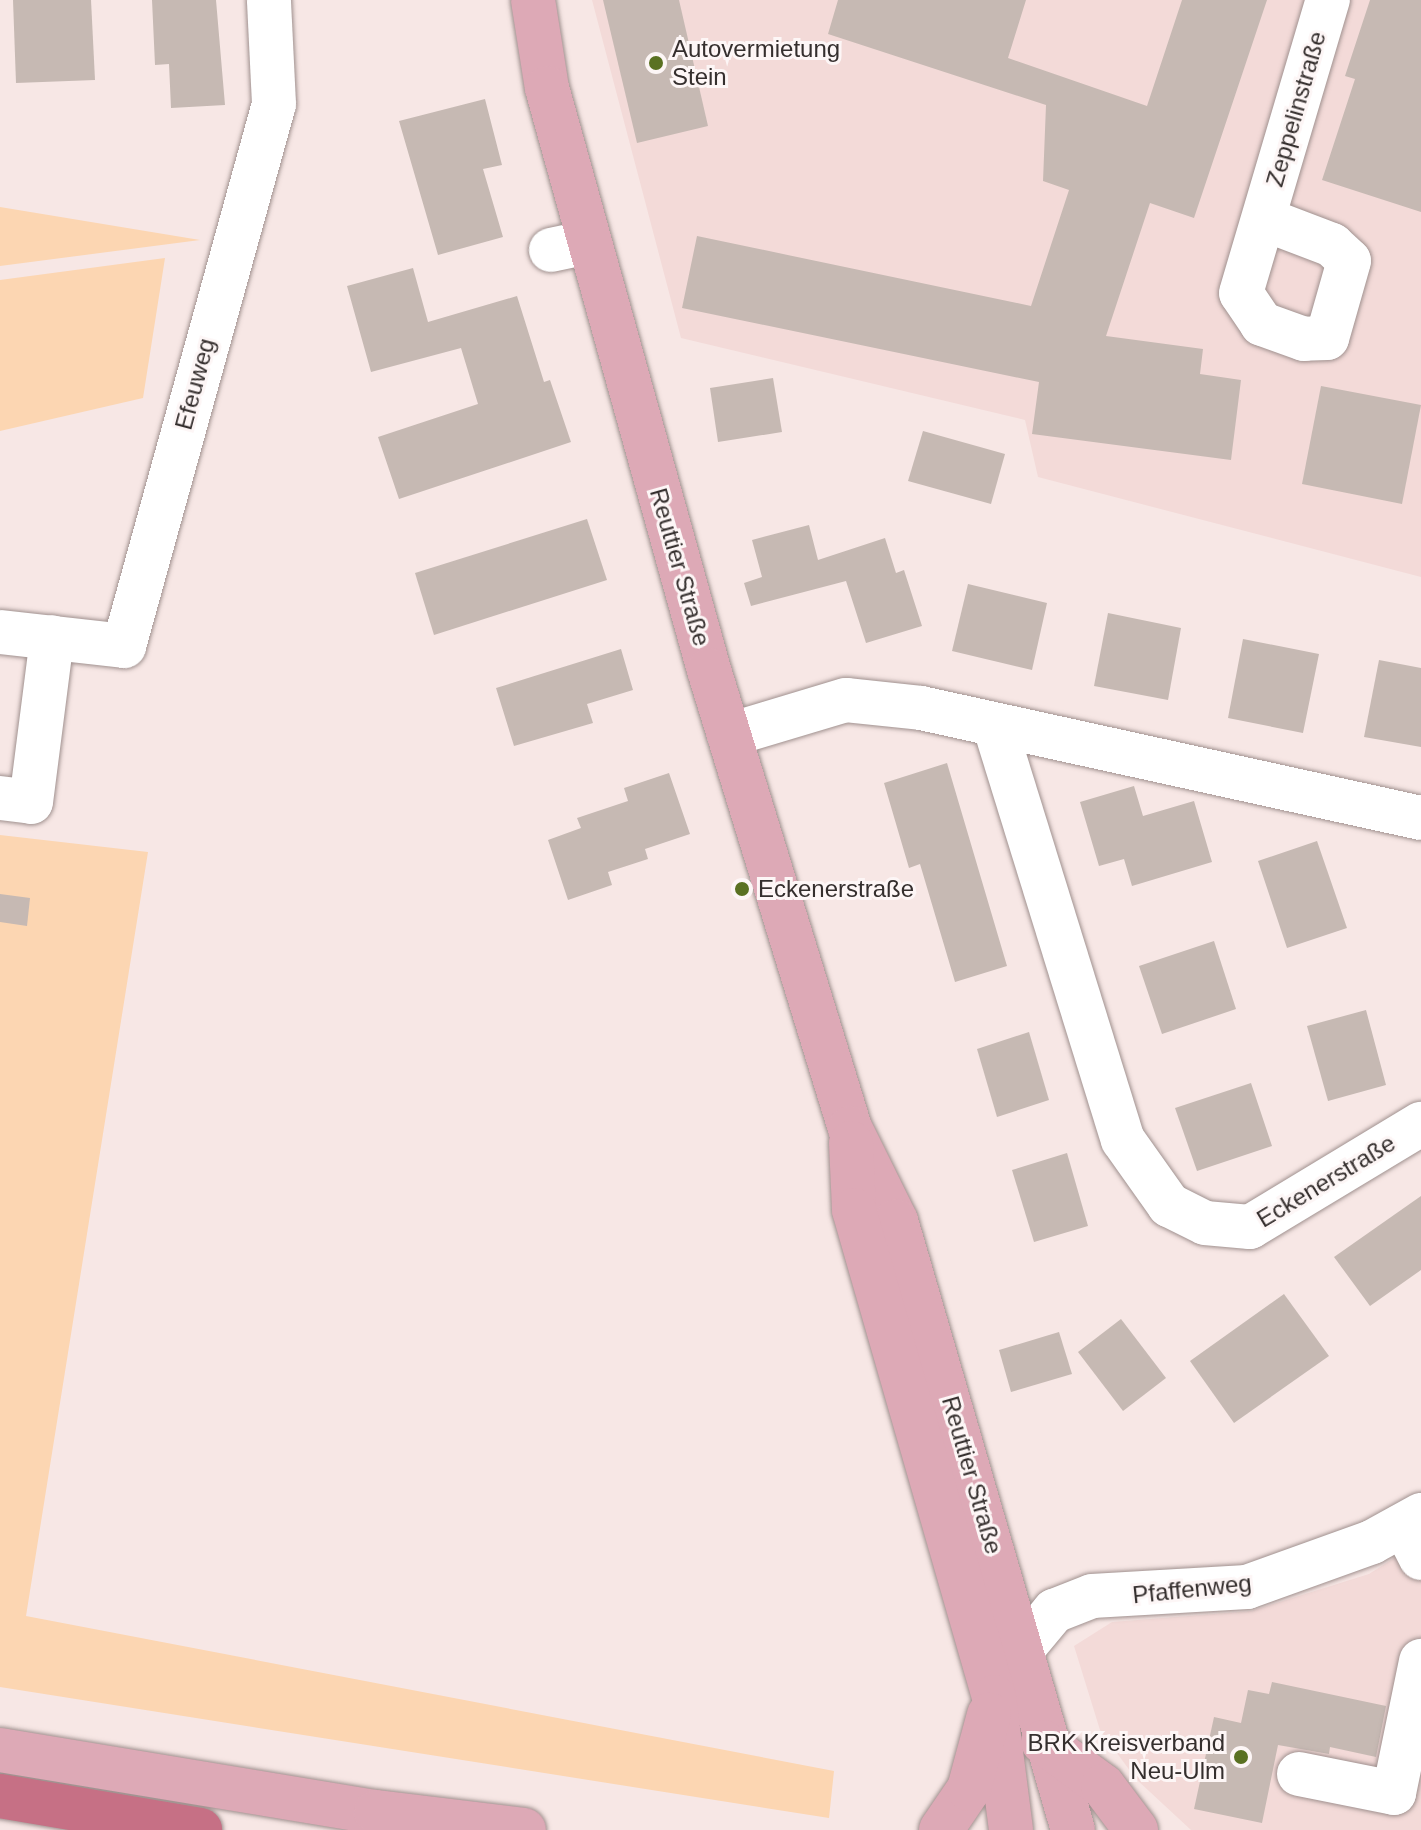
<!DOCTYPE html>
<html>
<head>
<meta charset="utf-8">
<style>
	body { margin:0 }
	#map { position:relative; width:1421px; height:1830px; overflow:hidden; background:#f7e7e5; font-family:Arial,sans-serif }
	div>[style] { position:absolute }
	.built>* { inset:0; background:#f3dad8 }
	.green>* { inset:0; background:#fcd6b2 }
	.building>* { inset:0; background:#c6b9b3 }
	.roads { filter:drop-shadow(0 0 2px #a0918f) drop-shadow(0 0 2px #a0918f) }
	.minor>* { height:44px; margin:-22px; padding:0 22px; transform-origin:22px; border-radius:22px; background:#fff }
	.major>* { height:44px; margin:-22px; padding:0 22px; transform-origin:22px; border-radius:22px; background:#dda9b6 }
	.highway>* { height:44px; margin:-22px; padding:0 22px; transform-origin:22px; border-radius:22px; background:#c67085 }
	.dots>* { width:22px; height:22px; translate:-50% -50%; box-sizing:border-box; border:4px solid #fdf6f6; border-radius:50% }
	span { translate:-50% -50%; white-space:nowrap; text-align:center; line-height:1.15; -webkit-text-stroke:6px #fdf6f6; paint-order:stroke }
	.poi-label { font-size:24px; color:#352f2e }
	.left { translate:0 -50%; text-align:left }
	.right { translate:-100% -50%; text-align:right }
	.street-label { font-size:24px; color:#352f2e }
</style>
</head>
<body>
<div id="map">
	<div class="built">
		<i style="clip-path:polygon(592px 0,1421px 0,1421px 577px,1038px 477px,1025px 420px,681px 338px)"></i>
		<i style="clip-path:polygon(1421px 1541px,1421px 1830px,1191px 1830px,1136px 1779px,1100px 1730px,1074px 1646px,1112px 1622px,1251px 1611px,1369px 1574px)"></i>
	</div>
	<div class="green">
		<i style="clip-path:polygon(0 207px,200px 240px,0 266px)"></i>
		<i style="clip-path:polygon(165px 258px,143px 398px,0 431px,0 280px)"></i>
		<i style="clip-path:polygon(0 835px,148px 852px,26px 1616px,834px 1771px,829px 1818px,0 1687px)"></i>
	</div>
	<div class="building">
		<i style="clip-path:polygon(13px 0,91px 0,95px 80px,16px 83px)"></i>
		<i style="clip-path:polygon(152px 0,216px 0,225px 105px,171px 108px,169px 64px,155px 65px)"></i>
		<i style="clip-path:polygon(603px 0,679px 0,708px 126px,637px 143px)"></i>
		<i style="clip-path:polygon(838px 0,1026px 0,1008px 58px,1147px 106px,1182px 0,1267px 0,1194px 218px,1150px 203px,1106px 336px,1203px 349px,1200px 374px,1241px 380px,1231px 460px,1032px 434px,1039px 382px,682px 308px,697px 236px,1031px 306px,1069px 190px,1043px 181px,1046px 105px,828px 34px)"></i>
		<i style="clip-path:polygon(1370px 0,1421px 0,1421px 212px,1322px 180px,1355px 79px,1345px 76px)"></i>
		<i style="clip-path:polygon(485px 99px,502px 165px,483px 169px,503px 237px,438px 255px,399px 121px)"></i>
		<i style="clip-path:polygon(413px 268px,428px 322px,517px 296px,544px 382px,550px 380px,571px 442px,399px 499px,378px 437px,478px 404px,461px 348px,371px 372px,347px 286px)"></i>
		<i style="clip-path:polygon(773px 378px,782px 432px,718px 442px,710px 388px)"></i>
		<i style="clip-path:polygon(1321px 386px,1421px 405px,1402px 504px,1302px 484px)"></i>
		<i style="clip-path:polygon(923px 431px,1005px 454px,991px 504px,908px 481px)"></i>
		<i style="clip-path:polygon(587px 519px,607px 580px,434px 635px,415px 573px)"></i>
		<i style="clip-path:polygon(809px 525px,818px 560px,885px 538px,896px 573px,904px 570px,922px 626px,866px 643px,846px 581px,751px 606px,744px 583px,762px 577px,752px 540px)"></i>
		<i style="clip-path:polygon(968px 584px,1047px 603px,1032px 670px,952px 651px)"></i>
		<i style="clip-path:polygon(1108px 613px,1181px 628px,1168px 700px,1094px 686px)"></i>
		<i style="clip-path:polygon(1243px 639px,1319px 654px,1303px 733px,1228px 718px)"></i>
		<i style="clip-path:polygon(621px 649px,633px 690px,587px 704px,593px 723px,514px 746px,496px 688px)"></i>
		<i style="clip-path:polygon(1379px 660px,1421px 668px,1421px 747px,1364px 737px)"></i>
		<i style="clip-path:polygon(947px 763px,1007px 966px,955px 982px,920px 864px,909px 868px,884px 783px)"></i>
		<i style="clip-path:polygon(669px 773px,690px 834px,645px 849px,648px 859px,608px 872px,612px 885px,568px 900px,548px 840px,581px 828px,577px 818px,628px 801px,624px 788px)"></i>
		<i style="clip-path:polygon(1134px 786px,1143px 816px,1194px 801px,1212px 862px,1132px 886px,1124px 859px,1099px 866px,1080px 802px)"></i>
		<i style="clip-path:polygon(1317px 841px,1347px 928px,1287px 948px,1258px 861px)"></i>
		<i style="clip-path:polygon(0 894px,30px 898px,27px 926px,0 922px)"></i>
		<i style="clip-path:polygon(1214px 941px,1236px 1009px,1162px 1034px,1139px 966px)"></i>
		<i style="clip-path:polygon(1366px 1010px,1386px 1085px,1328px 1101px,1307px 1026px)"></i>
		<i style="clip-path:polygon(1029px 1032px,1049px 1100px,997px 1117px,977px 1049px)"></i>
		<i style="clip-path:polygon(1251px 1083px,1272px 1146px,1197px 1171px,1175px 1108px)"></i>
		<i style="clip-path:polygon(1067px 1153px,1088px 1226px,1034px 1242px,1012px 1170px)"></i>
		<i style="clip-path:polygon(1421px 1196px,1421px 1270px,1370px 1306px,1334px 1257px)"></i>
		<i style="clip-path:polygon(1284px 1294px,1329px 1356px,1234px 1423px,1190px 1361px)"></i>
		<i style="clip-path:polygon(1121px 1319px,1166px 1378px,1123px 1411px,1078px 1352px)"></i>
		<i style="clip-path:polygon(1059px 1332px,1072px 1374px,1011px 1392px,999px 1350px)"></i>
		<i style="clip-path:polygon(1272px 1682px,1386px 1706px,1376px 1757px,1330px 1747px,1329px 1754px,1278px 1745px,1262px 1823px,1194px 1809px,1214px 1717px,1241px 1723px,1248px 1690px,1269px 1694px)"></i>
	</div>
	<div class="roads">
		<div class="minor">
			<i style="left:1264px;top:219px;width:73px;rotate:20.9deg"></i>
			<i style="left:1332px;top:245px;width:23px;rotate:43deg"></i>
			<i style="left:1349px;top:261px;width:80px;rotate:105.9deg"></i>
			<i style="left:1327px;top:338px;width:23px;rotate:178deg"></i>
			<i style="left:1304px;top:339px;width:45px;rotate:-160.3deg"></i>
			<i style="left:1262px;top:324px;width:37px;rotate:-124deg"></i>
			<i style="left:1241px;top:293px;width:306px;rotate:-73.5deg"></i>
			<i style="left:551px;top:250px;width:39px;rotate:-12deg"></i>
			<i style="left:0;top:632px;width:125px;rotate:6.4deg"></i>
			<i style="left:124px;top:646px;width:562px;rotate:-74.53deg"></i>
			<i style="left:274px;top:104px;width:104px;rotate:-92.8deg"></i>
			<i style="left:995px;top:727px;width:432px;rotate:72.8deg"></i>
			<i style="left:1123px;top:1140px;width:80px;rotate:54.7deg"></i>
			<i style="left:1169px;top:1205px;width:40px;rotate:26.6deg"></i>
			<i style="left:1205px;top:1223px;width:45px;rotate:5.1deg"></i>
			<i style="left:1250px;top:1227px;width:200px;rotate:-31.1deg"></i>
			<i style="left:729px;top:735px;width:122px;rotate:-16.7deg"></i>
			<i style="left:846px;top:700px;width:75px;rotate:6.1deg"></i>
			<i style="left:921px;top:708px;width:512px;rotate:12.41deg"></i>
			<i style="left:0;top:798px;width:31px;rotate:7deg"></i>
			<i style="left:31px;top:802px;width:166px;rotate:-82.7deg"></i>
			<i style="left:1404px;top:1525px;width:37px;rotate:63deg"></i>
			<i style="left:992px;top:1663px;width:29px;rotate:-20deg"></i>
			<i style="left:1019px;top:1653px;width:55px;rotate:-50.2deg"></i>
			<i style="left:1054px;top:1611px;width:41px;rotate:-21.5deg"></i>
			<i style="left:1092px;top:1596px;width:155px;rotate:-3.3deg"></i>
			<i style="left:1247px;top:1587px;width:133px;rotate:-19.8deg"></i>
			<i style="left:1372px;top:1542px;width:56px;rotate:-28.9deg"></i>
			<i style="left:1299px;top:1774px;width:97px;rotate:11.3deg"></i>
			<i style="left:1394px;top:1793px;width:135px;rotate:-78.4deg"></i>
		</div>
		<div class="major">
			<i style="left:533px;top:0;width:89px;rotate:81deg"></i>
			<i style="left:547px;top:88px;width:604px;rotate:74.45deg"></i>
			<i style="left:709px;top:670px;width:479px;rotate:72.9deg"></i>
			<i style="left:850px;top:1128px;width:104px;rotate:63.7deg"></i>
			<i style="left:896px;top:1221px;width:634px;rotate:73.79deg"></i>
			<i style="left:851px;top:1143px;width:67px;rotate:87.4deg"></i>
			<i style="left:854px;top:1210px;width:507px;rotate:73.96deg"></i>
			<i style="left:994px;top:1697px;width:134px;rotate:82.7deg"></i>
			<i style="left:1043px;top:1742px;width:74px;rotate:36.3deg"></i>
			<i style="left:1103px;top:1786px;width:55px;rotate:53.1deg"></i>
			<i style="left:0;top:1750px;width:381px;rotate:9.4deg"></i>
			<i style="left:376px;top:1812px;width:149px;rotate:6.9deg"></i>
			<i style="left:941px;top:1830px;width:50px;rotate:-55.7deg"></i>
			<i style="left:969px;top:1789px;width:77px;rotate:-74.9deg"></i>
		</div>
		<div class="highway">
			<i style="left:0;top:1796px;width:203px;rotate:9.6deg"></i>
		</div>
	</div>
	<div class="dots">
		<i style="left:656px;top:63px;background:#5a7122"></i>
		<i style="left:742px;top:889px;background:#5a7122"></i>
		<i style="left:1241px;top:1757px;background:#5a7122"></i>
	</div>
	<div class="poi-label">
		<span class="left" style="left:672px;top:63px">Autovermietung<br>Stein</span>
		<span class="left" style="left:758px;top:889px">Eckenerstraße</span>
		<span class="right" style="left:1225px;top:1757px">BRK Kreisverband<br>Neu-Ulm</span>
	</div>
	<div class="street-label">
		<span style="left:1296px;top:109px;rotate:-74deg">Zeppelinstraße</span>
		<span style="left:195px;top:384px;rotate:-75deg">Efeuweg</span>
		<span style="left:680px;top:567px;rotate:74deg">Reuttier Straße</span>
		<span style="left:1326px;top:1181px;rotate:-31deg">Eckenerstraße</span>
		<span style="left:972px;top:1475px;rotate:74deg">Reuttier Straße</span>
		<span style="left:1192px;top:1589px;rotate:-6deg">Pfaffenweg</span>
	</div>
</div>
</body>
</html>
